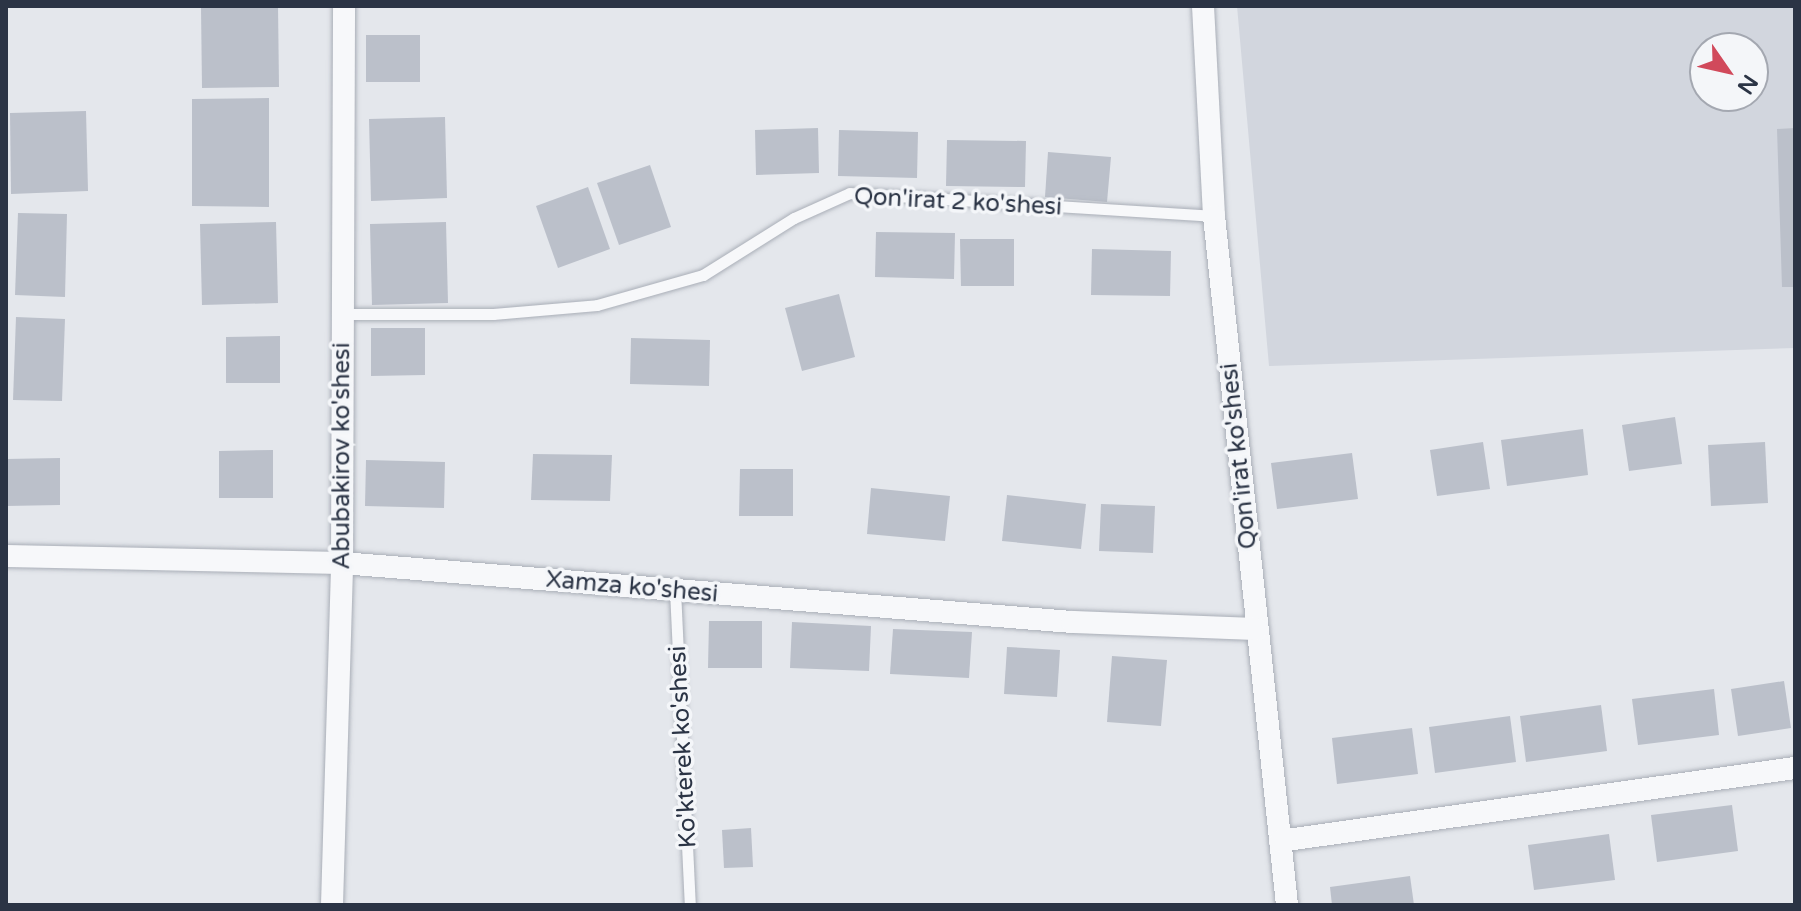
<!DOCTYPE html>
<html>
<head>
<meta charset="utf-8">
<style>
	body { margin:0 }
	#map { position:relative; width:1801px; height:911px; overflow:hidden; background:#e4e7ec; font-family:"Varela Round",sans-serif }
	div>[style] { position:absolute }
	.built>* { inset:0; background:#d2d6de }
	.building>* { inset:0; background:#bbc0ca }
	.roads { filter:drop-shadow(0 0 2px #a9aeb7) drop-shadow(0 0 2px #a9aeb7) }
	.service>* { height:11px; margin:-5.5px; padding:0 5.5px; transform-origin:5.5px; border-radius:5.5px; background:#f7f8fa }
	.minor>* { height:22px; margin:-11px; padding:0 11px; transform-origin:11px; border-radius:11px; background:#f7f8fa }
	span { translate:-50% -50%; white-space:nowrap; text-align:center; line-height:1.15; -webkit-text-stroke:7px #f4f6f9; paint-order:stroke }
	.street-label { font-size:24px; color:#2b3445 }
	.frame { position:absolute; inset:0; border:8px solid #2b3445; pointer-events:none }
	.north { position:absolute; left:1689px; top:32px; width:80px; height:80px; box-sizing:border-box; background:#f4f6f9; border:2px solid #a4a8b1; border-radius:50%; rotate:124deg; font-size:22px; font-weight:700; line-height:32px; text-align:center; color:#2b3445 }
	.north::after { content:''; display:block; margin:auto; width:28px; height:36px; background:#d1495b; clip-path:polygon(50% 0,100% 100%,50% 72%,0 100%) }
</style>
</head>
<body>
<div id="map">
	<div class="built">
		<i style="clip-path:polygon(evenodd,1237px 6px,1795px 6px,1795px 348px,1269px 366px,1237px 6px,1705px 48px,1753px 48px,1753px 96px,1705px 96px,1705px 48px)"></i>
	</div>
	<div class="building">
		<i style="clip-path:polygon(278px 6px,279px 87px,202px 88px,201px 7px)"></i>
		<i style="clip-path:polygon(366px 35px,420px 35px,420px 82px,366px 82px)"></i>
		<i style="clip-path:polygon(269px 98px,269px 207px,192px 206px,192px 99px)"></i>
		<i style="clip-path:polygon(86px 111px,88px 191px,11px 194px,10px 113px)"></i>
		<i style="clip-path:polygon(445px 117px,447px 198px,371px 201px,369px 119px)"></i>
		<i style="clip-path:polygon(818px 128px,819px 173px,756px 175px,755px 130px)"></i>
		<i style="clip-path:polygon(1795px 128px,1795px 287px,1782px 287px,1777px 129px)"></i>
		<i style="clip-path:polygon(839px 130px,918px 132px,917px 178px,838px 176px)"></i>
		<i style="clip-path:polygon(947px 140px,1026px 141px,1025px 187px,946px 186px)"></i>
		<i style="clip-path:polygon(1048px 152px,1111px 157px,1107px 202px,1045px 197px)"></i>
		<i style="clip-path:polygon(650px 165px,671px 227px,619px 245px,597px 183px)"></i>
		<i style="clip-path:polygon(588px 187px,610px 249px,558px 268px,536px 206px)"></i>
		<i style="clip-path:polygon(18px 213px,67px 214px,65px 297px,15px 295px)"></i>
		<i style="clip-path:polygon(276px 222px,278px 303px,202px 305px,200px 224px)"></i>
		<i style="clip-path:polygon(446px 222px,448px 303px,372px 305px,370px 224px)"></i>
		<i style="clip-path:polygon(876px 232px,955px 233px,954px 279px,875px 277px)"></i>
		<i style="clip-path:polygon(960px 239px,1014px 239px,1014px 286px,961px 286px)"></i>
		<i style="clip-path:polygon(1092px 249px,1171px 251px,1170px 296px,1091px 295px)"></i>
		<i style="clip-path:polygon(839px 294px,855px 357px,802px 371px,785px 308px)"></i>
		<i style="clip-path:polygon(16px 317px,65px 319px,62px 401px,13px 400px)"></i>
		<i style="clip-path:polygon(371px 328px,425px 328px,425px 375px,371px 376px)"></i>
		<i style="clip-path:polygon(280px 336px,280px 383px,226px 383px,226px 337px)"></i>
		<i style="clip-path:polygon(631px 338px,710px 340px,709px 386px,630px 384px)"></i>
		<i style="clip-path:polygon(1675px 417px,1682px 464px,1629px 471px,1622px 425px)"></i>
		<i style="clip-path:polygon(1583px 429px,1588px 475px,1507px 486px,1501px 440px)"></i>
		<i style="clip-path:polygon(1483px 442px,1490px 489px,1437px 496px,1430px 450px)"></i>
		<i style="clip-path:polygon(1765px 442px,1768px 503px,1711px 506px,1708px 445px)"></i>
		<i style="clip-path:polygon(273px 450px,273px 498px,219px 498px,219px 451px)"></i>
		<i style="clip-path:polygon(1352px 453px,1358px 499px,1277px 509px,1271px 463px)"></i>
		<i style="clip-path:polygon(533px 454px,612px 455px,610px 501px,531px 500px)"></i>
		<i style="clip-path:polygon(60px 458px,60px 505px,6px 506px,6px 459px)"></i>
		<i style="clip-path:polygon(366px 460px,445px 462px,444px 508px,365px 506px)"></i>
		<i style="clip-path:polygon(740px 469px,793px 469px,793px 516px,739px 516px)"></i>
		<i style="clip-path:polygon(871px 488px,950px 496px,945px 541px,867px 534px)"></i>
		<i style="clip-path:polygon(1007px 495px,1086px 504px,1081px 549px,1002px 541px)"></i>
		<i style="clip-path:polygon(1101px 504px,1155px 506px,1153px 553px,1099px 551px)"></i>
		<i style="clip-path:polygon(709px 621px,762px 621px,762px 668px,708px 668px)"></i>
		<i style="clip-path:polygon(792px 622px,871px 626px,869px 671px,790px 668px)"></i>
		<i style="clip-path:polygon(893px 629px,972px 632px,969px 678px,890px 674px)"></i>
		<i style="clip-path:polygon(1007px 647px,1060px 650px,1057px 697px,1004px 694px)"></i>
		<i style="clip-path:polygon(1112px 656px,1167px 660px,1161px 726px,1107px 722px)"></i>
		<i style="clip-path:polygon(1784px 681px,1791px 728px,1738px 736px,1731px 689px)"></i>
		<i style="clip-path:polygon(1714px 689px,1719px 735px,1638px 745px,1632px 699px)"></i>
		<i style="clip-path:polygon(1601px 705px,1607px 751px,1526px 762px,1520px 716px)"></i>
		<i style="clip-path:polygon(1510px 716px,1516px 762px,1435px 773px,1429px 727px)"></i>
		<i style="clip-path:polygon(1412px 728px,1418px 774px,1337px 784px,1332px 738px)"></i>
		<i style="clip-path:polygon(1732px 805px,1738px 851px,1657px 862px,1651px 815px)"></i>
		<i style="clip-path:polygon(751px 828px,753px 867px,724px 868px,722px 830px)"></i>
		<i style="clip-path:polygon(1609px 834px,1615px 880px,1534px 890px,1528px 845px)"></i>
		<i style="clip-path:polygon(1410px 876px,1414px 905px,1332px 905px,1330px 887px)"></i>
	</div>
	<div class="roads">
		<div class="service">
			<i style="left:343px;top:314px;width:150px"></i>
			<i style="left:493px;top:314px;width:104px;rotate:-4.9deg"></i>
			<i style="left:597px;top:305px;width:110px;rotate:-15.8deg"></i>
			<i style="left:703px;top:275px;width:107px;rotate:-32.1deg"></i>
			<i style="left:794px;top:218px;width:61px;rotate:-24.1deg"></i>
			<i style="left:850px;top:193px;width:365px;rotate:3.6deg"></i>
			<i style="left:675px;top:590px;width:315px;rotate:87.3deg"></i>
		</div>
		<div class="minor">
			<i style="left:1203px;top:6px;width:210px;rotate:87deg"></i>
			<i style="left:1214px;top:216px;width:693px;rotate:83.95deg"></i>
			<i style="left:6px;top:556px;width:336px;rotate:1.2deg"></i>
			<i style="left:342px;top:563px;width:732px;rotate:4.62deg"></i>
			<i style="left:1072px;top:622px;width:185px;rotate:2.2deg"></i>
			<i style="left:1280px;top:841px;width:520px;rotate:-8.07deg"></i>
			<i style="left:332px;top:905px;width:342px;rotate:-88.3deg"></i>
			<i style="left:342px;top:563px;width:557px;rotate:-89.79deg"></i>
		</div>
	</div>
	<div class="street-label">
		<span style="left:958px;top:202px;rotate:3deg">Qon'irat 2 ko'shesi</span>
		<span style="left:342px;top:456px;rotate:-90deg">Abubakirov ko'shesi</span>
		<span style="left:1239px;top:456px;rotate:-96deg">Qon'irat ko'shesi</span>
		<span style="left:632px;top:587px;rotate:5deg">Xamza ko'shesi</span>
		<span style="left:683px;top:747px;rotate:-93deg">Ko'kterek ko'shesi</span>
	</div>
	<div class="frame"></div>
	<div class="north">N</div>
</div>
</body>
</html>
